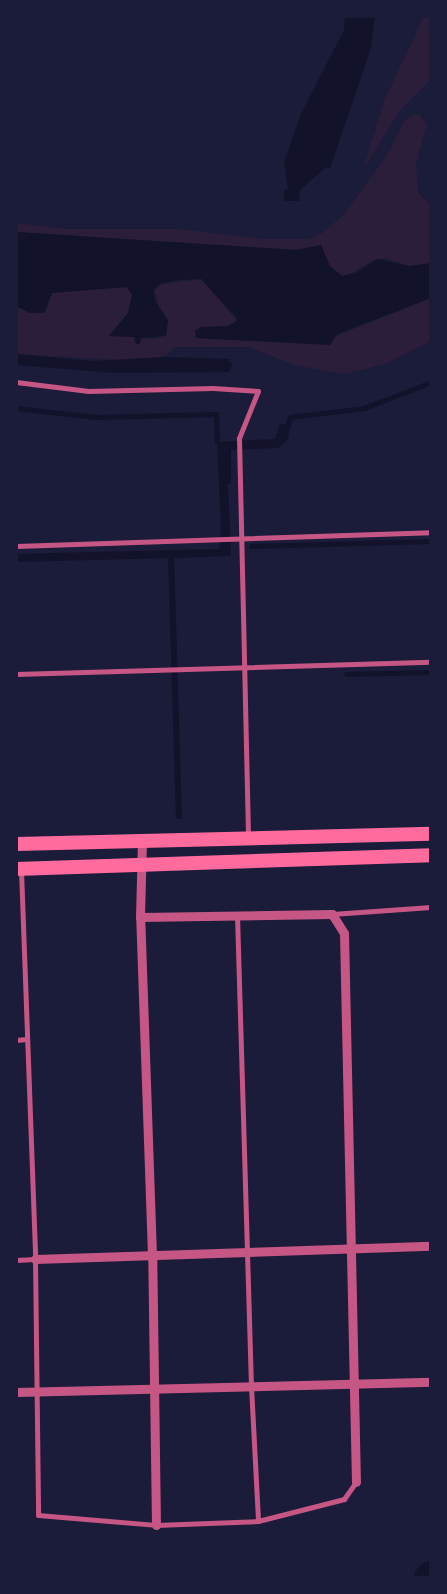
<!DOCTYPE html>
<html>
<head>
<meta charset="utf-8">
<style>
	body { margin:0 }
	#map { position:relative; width:447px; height:1594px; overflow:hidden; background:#1b1b3a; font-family:"Archivo Narrow",sans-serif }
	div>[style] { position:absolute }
	.green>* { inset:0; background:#2a1e3b }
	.water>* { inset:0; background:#12122b }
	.stream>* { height:5px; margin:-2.5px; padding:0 2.5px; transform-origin:2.5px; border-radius:2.5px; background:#12122b }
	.river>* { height:31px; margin:-15.5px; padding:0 15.5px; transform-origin:15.5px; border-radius:15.5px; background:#12122b }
	.minor>* { height:5px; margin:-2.5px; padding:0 2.5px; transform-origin:2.5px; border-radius:2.5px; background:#c65784 }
	.tertiary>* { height:9px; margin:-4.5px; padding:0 4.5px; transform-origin:4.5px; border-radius:4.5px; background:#c65784 }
	.trunk>* { height:14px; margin:-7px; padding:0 7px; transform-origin:7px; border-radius:7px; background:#ff6b9d }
	span { translate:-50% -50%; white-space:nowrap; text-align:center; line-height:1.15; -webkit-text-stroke:4px #1b1b3a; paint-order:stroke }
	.frame { position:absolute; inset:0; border:18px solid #1b1b3a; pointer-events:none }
</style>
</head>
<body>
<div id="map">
	<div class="green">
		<i style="clip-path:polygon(424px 16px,431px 16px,431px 79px,400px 110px,363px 169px,385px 99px)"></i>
		<i style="clip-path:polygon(414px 114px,420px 115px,427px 124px,416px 163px,418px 192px,431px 207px,431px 263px,409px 266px,384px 258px,372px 261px,349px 275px,342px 276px,330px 266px,321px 245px,296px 250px,16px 232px,16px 223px,66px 229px,177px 229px,265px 239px,309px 239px,324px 232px,344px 214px,386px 157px,404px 121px)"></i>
		<i style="clip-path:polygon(201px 279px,237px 321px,228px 326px,201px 327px,195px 331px,334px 337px,431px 298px,431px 341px,385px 364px,345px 374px,294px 365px,250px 347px,175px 347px,163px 357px,133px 361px,16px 354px,16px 306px,30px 313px,46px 309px,52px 293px,59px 291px,127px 287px,132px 295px,128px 313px,109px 336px,135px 337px,140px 344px,140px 338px,159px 339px,159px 305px,154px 290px,158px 285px)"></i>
	</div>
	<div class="water">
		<i style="clip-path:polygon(345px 16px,375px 16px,371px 48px,330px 168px,326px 167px,300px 190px,299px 201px,284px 201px,284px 190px,288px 189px,284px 162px,301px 114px,344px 30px)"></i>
		<i style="clip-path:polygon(16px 232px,296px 250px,321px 245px,330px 266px,342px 276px,358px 272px,377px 259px,409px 266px,431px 263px,431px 298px,337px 334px,330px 345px,196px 338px,195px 331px,201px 327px,228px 326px,237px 321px,236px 317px,201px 279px,179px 280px,162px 283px,154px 290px,155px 301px,168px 320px,166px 336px,141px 338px,140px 344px,136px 344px,134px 337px,109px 336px,128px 313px,132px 295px,127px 287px,52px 293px,45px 312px,41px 313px,30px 313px,16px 306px)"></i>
		<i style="clip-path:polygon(16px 354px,92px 361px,163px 357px,230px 359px,229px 363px,233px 363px,229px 372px,114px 373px,16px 365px)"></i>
		<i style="clip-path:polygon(280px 424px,290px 425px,288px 439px,278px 448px,231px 450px,231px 484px,228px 484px,231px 556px,174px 558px,182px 819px,176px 819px,168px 558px,16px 562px,16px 554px,219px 549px,221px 530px,217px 442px,275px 439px)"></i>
	</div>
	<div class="stream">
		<i style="left:16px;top:408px;width:80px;rotate:6.5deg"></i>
		<i style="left:95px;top:417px;width:121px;rotate:-1.4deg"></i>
		<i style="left:216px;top:414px;width:28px;rotate:88deg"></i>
		<i style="left:288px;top:425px;width:8px;rotate:-76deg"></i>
		<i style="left:290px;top:417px;width:75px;rotate:-6.9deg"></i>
		<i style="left:364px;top:408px;width:72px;rotate:-21.2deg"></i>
		<i style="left:251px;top:546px;width:180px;rotate:-1.6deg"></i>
		<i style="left:346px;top:674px;width:85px;rotate:-1.3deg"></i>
	</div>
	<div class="river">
		<i style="left:429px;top:1578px;width:3px;rotate:-45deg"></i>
	</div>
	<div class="minor">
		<i style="left:16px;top:382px;width:73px;rotate:7.1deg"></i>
		<i style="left:88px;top:391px;width:125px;rotate:-1.4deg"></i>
		<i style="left:213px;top:388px;width:45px;rotate:3.8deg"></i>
		<i style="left:258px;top:391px;width:51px;rotate:112deg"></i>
		<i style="left:239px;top:438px;width:400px;rotate:88.7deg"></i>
		<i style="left:16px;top:546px;width:415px;rotate:-1.9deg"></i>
		<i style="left:16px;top:674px;width:415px;rotate:-1.7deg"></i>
		<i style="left:21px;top:870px;width:389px;rotate:87.9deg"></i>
		<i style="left:35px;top:1259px;width:256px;rotate:89.3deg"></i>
		<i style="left:38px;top:1515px;width:118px;rotate:4.8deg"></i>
		<i style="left:156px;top:1525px;width:102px;rotate:-2.2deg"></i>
		<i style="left:258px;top:1521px;width:89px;rotate:-14.3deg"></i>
		<i style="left:344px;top:1499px;width:21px;rotate:-55deg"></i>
		<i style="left:332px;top:914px;width:99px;rotate:-4deg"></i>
		<i style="left:237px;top:915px;width:471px;rotate:88.3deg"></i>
		<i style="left:251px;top:1386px;width:135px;rotate:87deg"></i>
		<i style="left:16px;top:1040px;width:11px;rotate:-5deg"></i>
		<i style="left:16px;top:1260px;width:19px;rotate:-3deg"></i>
	</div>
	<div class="tertiary">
		<i style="left:140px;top:917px;width:76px;rotate:-88.5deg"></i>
		<i style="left:35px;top:1259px;width:396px;rotate:-1.9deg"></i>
		<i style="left:16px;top:1392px;width:415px;rotate:-1.4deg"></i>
		<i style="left:156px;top:1525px;width:270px;rotate:-90.8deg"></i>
		<i style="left:152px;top:1255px;width:338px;rotate:-92deg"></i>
		<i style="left:140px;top:917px;width:192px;rotate:-0.9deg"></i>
		<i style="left:332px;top:914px;width:22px;rotate:58deg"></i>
		<i style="left:344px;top:933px;width:549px;rotate:88.75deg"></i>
	</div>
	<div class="trunk">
		<i style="left:16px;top:844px;width:415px;rotate:-1.4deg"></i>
		<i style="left:16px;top:869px;width:415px;rotate:-1.9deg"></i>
	</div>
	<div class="frame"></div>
</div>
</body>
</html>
